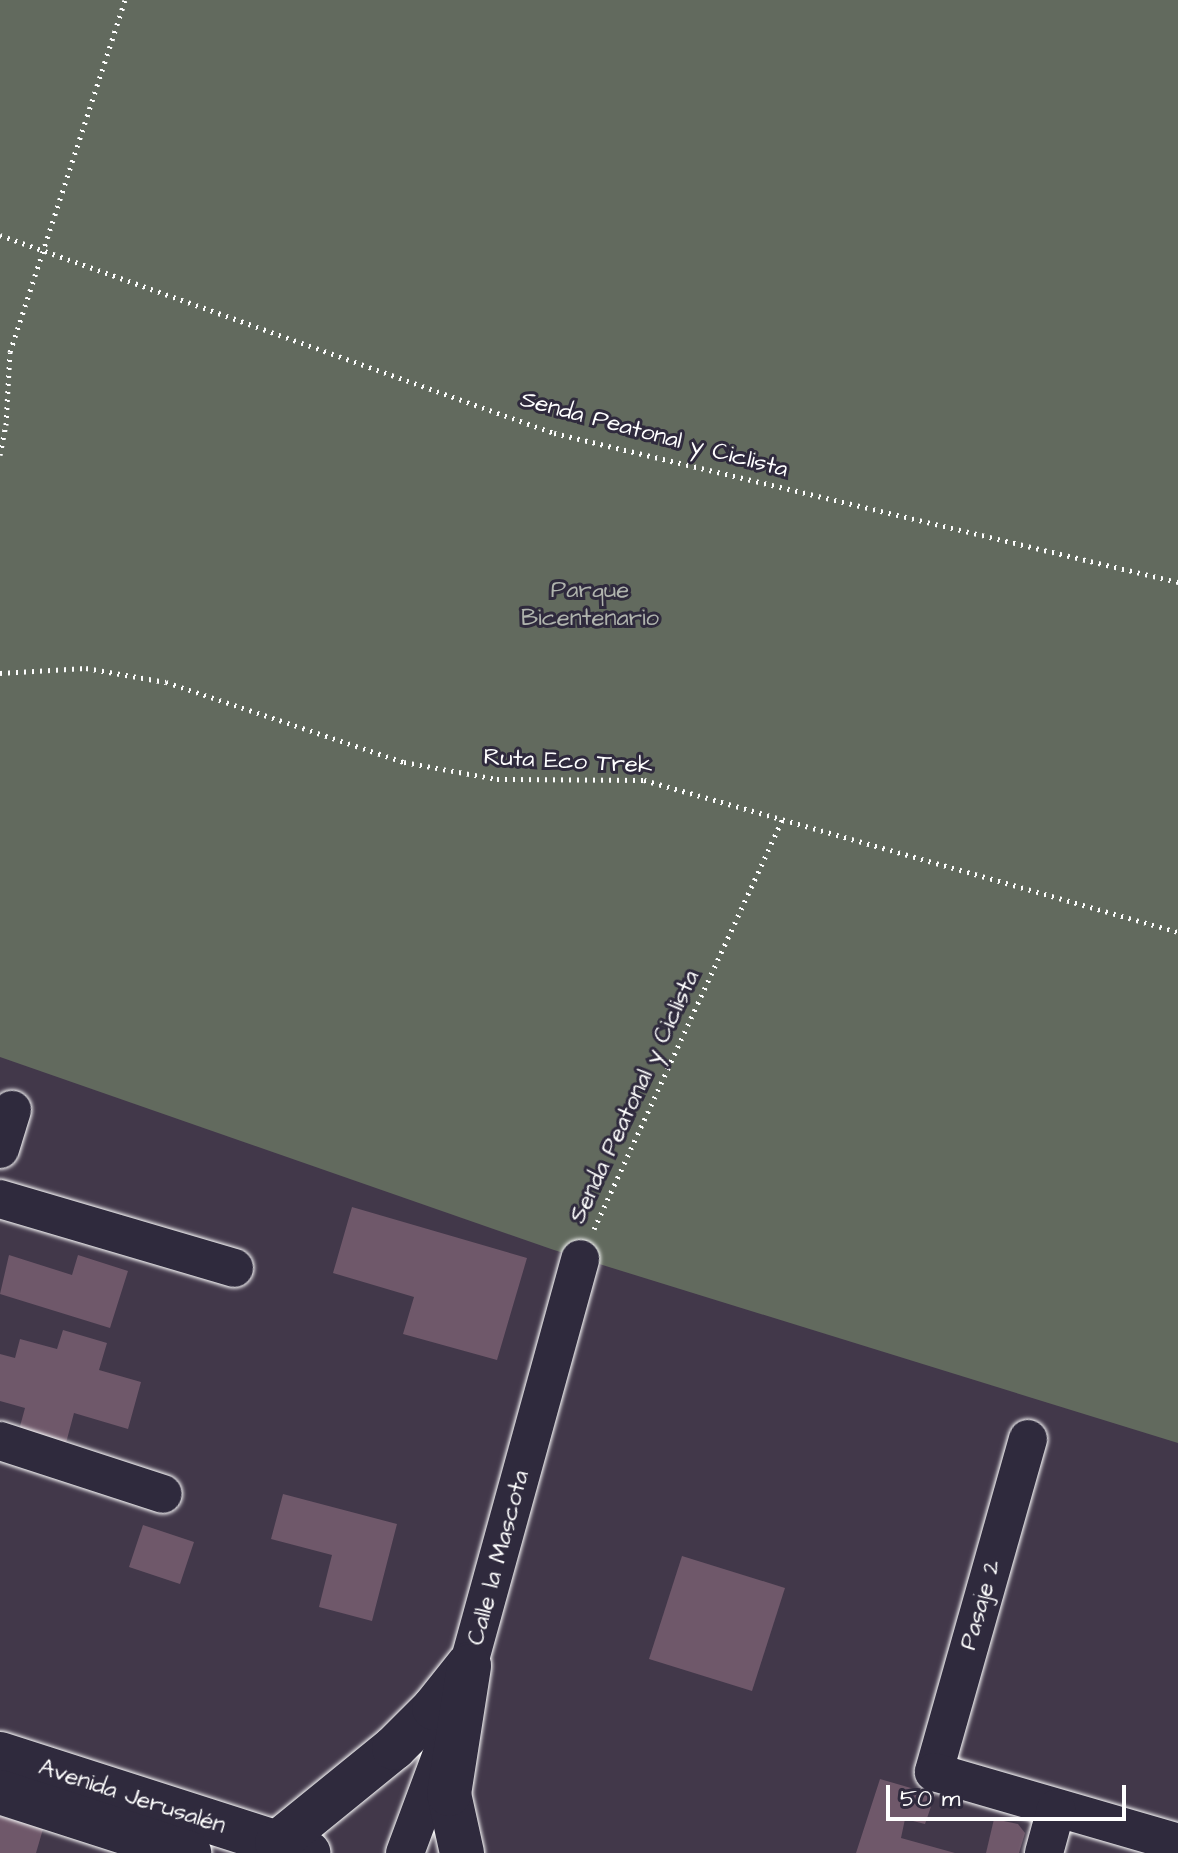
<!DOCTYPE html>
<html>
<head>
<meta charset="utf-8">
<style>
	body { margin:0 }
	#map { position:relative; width:1178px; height:1853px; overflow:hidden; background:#42384a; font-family:"Architects Daughter",sans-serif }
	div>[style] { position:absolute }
	.green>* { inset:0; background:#626a5e }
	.building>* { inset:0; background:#6f586a }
	.path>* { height:5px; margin-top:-2.5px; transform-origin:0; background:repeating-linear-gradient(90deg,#fff 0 2px,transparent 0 8px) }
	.roads { filter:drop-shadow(0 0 2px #fff) drop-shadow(0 0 2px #fff) }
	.minor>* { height:38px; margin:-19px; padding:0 19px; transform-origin:19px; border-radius:19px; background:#2f2a3d }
	.major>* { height:44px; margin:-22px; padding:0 22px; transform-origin:22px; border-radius:22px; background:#2f2a3d }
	span { translate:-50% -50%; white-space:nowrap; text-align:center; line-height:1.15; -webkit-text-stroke:6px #2f2a3d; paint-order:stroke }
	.street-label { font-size:24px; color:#fff }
	.park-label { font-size:24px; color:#b0b4ae }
	.scale { position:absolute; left:886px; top:1785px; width:240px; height:36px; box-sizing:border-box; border:4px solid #fff; border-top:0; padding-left:10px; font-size:24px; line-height:28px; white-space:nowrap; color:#fff; -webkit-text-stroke:6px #2f2a3d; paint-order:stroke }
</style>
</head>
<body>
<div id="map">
	<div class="green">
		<i style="clip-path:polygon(0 0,1178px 0,1178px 1443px,554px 1250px,0 1057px)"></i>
	</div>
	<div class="building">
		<i style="clip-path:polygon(352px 1207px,527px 1258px,497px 1360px,403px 1334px,414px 1297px,333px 1273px)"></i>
		<i style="clip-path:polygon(9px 1255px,72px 1275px,78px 1255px,128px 1271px,110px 1328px,0 1294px)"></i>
		<i style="clip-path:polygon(63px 1330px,107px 1343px,99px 1370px,141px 1382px,128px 1429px,74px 1413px,66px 1443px,19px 1430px,25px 1408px,0 1401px,0 1354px,15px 1358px,20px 1339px,57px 1349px)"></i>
		<i style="clip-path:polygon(283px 1494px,397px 1524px,372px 1621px,319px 1607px,332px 1555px,271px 1539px)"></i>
		<i style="clip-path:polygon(143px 1525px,194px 1542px,180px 1584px,129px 1567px)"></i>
		<i style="clip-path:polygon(682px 1556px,785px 1588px,752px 1691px,649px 1659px)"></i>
		<i style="clip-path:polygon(880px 1779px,935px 1795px,925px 1824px,905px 1819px,901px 1838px,955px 1853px,856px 1853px)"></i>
		<i style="clip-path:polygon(0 1816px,43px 1829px,36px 1853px,0 1853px)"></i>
		<i style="clip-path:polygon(994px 1819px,1018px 1824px,1025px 1833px,1019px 1853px,986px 1853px)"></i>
	</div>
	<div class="path">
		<i style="left:0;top:235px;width:588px;rotate:19.67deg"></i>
		<i style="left:554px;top:433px;width:642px;rotate:13.43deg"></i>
		<i style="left:0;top:455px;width:31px;rotate:-79deg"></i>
		<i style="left:6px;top:425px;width:73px;rotate:-86.9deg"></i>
		<i style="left:10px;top:352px;width:370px;rotate:-71.9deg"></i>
		<i style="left:0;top:673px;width:86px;rotate:-3.3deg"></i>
		<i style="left:86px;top:668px;width:81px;rotate:9.9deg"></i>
		<i style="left:166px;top:682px;width:251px;rotate:18.6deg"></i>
		<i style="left:404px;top:762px;width:95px;rotate:10.4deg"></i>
		<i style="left:497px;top:779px;width:147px;rotate:0.4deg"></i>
		<i style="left:644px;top:780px;width:555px;rotate:15.89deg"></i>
		<i style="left:594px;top:1229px;width:451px;rotate:-65.3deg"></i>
	</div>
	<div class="roads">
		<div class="minor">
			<i style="left:0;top:1149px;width:41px;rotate:-72.9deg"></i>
			<i style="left:0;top:1199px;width:244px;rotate:16.4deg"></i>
			<i style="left:1028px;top:1439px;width:346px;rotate:105.8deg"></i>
			<i style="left:934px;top:1772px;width:254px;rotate:16.2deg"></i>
			<i style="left:0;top:1441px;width:171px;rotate:18deg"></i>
			<i style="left:461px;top:1692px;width:449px;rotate:-74.6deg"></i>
			<i style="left:405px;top:1853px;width:109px;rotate:-69.6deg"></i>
			<i style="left:1044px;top:1853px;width:46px;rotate:-74.7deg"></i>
		</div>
		<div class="major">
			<i style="left:0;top:1754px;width:324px;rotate:17.8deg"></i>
			<i style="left:0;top:1792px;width:199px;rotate:17.9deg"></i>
			<i style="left:277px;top:1843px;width:151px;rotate:-39.1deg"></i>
			<i style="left:394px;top:1748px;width:57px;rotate:-45deg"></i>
			<i style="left:434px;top:1708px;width:56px;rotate:-51.5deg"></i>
			<i style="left:462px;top:1853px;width:60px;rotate:-102.4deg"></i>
			<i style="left:449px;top:1794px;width:129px;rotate:-81.1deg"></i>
		</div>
	</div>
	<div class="street-label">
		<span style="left:654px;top:435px;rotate:15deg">Senda Peatonal y Ciclista</span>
		<span style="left:568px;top:762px;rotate:3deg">Ruta Eco Trek</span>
		<span style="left:635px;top:1097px;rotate:-65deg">Senda Peatonal y Ciclista</span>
		<span style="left:499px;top:1558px;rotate:-75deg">Calle la Mascota</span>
		<span style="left:981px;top:1605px;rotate:-74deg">Pasaje 2</span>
		<span style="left:132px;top:1797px;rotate:18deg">Avenida Jerusalén</span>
	</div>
	<div class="park-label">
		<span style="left:590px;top:605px">Parque<br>Bicentenario</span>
	</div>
	<div class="scale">50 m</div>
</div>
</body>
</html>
